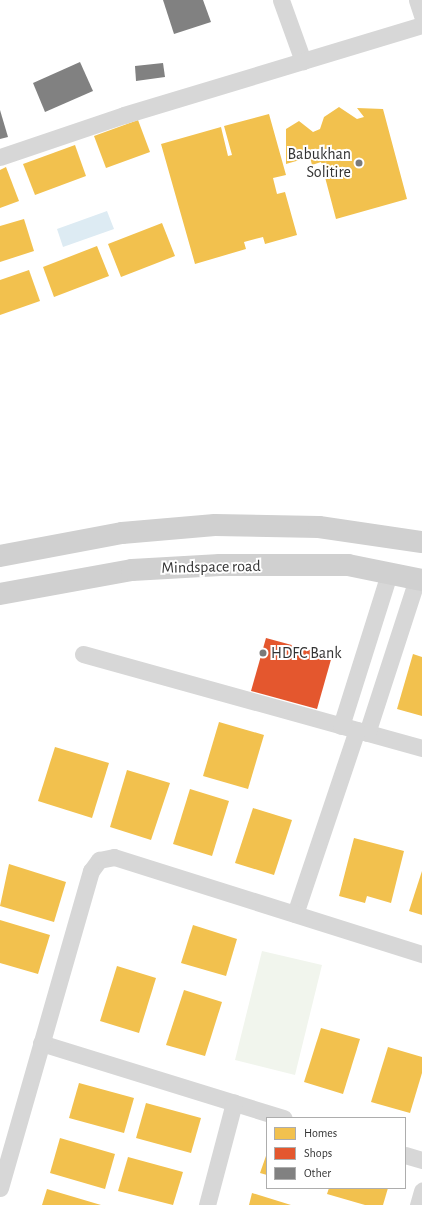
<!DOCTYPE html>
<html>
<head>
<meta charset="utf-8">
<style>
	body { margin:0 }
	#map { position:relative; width:422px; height:1205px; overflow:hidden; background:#fff; font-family:"Alegreya Sans",sans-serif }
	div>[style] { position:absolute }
	.green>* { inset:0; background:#f1f5ed }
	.water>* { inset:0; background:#ddebf3 }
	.homes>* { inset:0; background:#f2c14e }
	.shops>* { inset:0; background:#e4572e }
	.building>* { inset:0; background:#818181 }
	.street>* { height:17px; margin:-8.5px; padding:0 8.5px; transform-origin:8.5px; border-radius:8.5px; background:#d7d7d7 }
	.secondary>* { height:22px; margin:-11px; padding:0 11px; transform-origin:11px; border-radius:11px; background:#d0d0d0 }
	.dots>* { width:11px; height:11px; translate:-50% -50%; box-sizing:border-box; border:2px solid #fff; border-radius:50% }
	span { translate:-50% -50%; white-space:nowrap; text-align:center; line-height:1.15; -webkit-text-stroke:4px #fff; paint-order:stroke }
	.poi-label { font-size:16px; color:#333 }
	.right { translate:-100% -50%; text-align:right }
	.left { translate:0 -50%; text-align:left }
	.street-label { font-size:16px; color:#333 }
	.legend { position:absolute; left:266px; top:1117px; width:140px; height:72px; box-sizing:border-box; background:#fff; border:1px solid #adadad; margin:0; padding:5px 7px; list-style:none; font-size:12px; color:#333 }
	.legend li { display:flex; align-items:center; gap:8px; height:20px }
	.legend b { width:20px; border:1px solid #adadad }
</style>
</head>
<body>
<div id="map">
	<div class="green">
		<i style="clip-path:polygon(262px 951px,322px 965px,295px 1075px,235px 1060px)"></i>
	</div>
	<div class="water">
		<i style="clip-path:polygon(107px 211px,114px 229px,63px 247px,57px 229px)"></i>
	</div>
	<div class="homes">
		<i style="clip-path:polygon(339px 107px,357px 119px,364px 117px,357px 108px,383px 109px,407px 199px,336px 219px,321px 162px,312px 165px,310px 157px,286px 164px,286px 129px,299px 121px,313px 132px,320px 129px,324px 117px)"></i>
		<i style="clip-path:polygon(269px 114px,286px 175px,273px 178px,277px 194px,285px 192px,297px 235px,265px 244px,263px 237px,244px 242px,246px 249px,195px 264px,161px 144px,221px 127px,228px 156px,232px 155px,224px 126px)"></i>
		<i style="clip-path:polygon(138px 120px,150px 152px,106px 168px,94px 136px)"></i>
		<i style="clip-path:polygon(75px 145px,86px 176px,35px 195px,23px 164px)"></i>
		<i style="clip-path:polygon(6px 167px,19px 201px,0 208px,0 170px)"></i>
		<i style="clip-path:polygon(24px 219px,34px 251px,0 262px,0 226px)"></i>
		<i style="clip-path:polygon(162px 223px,175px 256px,121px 277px,108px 244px)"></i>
		<i style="clip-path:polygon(97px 246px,109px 276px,54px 297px,43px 267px)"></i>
		<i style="clip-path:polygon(29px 270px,40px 301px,0 315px,0 280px)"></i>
		<i style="clip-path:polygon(413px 654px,422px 657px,422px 716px,397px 709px)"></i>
		<i style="clip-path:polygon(219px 722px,264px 735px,248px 789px,203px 776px)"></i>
		<i style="clip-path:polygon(55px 747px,109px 763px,92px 818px,38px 801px)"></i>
		<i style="clip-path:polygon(127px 770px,170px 783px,151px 840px,110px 827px)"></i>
		<i style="clip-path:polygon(190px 789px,229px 801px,212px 856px,173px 844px)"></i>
		<i style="clip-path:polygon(253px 808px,292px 820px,274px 875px,235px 863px)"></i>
		<i style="clip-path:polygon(354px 838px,404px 851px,391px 903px,367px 896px,365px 903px,339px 896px)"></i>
		<i style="clip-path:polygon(9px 864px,66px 882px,54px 922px,0 906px)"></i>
		<i style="clip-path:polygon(422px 871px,422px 915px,409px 911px)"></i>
		<i style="clip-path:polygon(0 920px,50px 935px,38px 974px,0 963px)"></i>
		<i style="clip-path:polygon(193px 925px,237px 939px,226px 976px,181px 963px)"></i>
		<i style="clip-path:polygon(117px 966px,156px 978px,139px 1033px,100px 1021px)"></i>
		<i style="clip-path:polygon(184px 990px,222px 1002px,205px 1056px,166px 1045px)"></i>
		<i style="clip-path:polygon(321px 1028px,360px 1039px,343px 1094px,304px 1082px)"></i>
		<i style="clip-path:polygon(388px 1047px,422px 1057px,422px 1073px,410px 1113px,371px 1102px)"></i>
		<i style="clip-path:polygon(79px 1083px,134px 1098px,124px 1133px,69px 1118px)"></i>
		<i style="clip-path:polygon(146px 1103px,201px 1118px,191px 1153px,136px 1138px)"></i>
		<i style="clip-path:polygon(60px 1138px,115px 1154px,105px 1189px,50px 1173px)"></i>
		<i style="clip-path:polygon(267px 1153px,267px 1175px,260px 1173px)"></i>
		<i style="clip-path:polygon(128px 1157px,183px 1172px,173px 1205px,118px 1191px)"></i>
		<i style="clip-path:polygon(329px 1188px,388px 1188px,383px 1205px,365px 1205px,327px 1194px)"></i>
		<i style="clip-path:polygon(47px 1189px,101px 1205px,42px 1205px)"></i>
		<i style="clip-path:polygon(252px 1193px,291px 1205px,249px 1205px)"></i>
	</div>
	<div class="shops">
		<i style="clip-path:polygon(266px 638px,332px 656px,317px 709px,251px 691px)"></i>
	</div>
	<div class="building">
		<i style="clip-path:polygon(163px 0,203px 0,211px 22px,174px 34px)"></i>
		<i style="clip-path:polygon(80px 62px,93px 91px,45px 112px,33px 83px)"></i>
		<i style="clip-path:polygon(163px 63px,165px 77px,136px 81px,135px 66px)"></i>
		<i style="clip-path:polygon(0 110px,8px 137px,0 139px)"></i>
	</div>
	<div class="street">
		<i style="left:281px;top:0;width:65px;rotate:70.2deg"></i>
		<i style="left:417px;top:0;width:16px;rotate:72deg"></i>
		<i style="left:0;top:157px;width:131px;rotate:-18.7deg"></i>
		<i style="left:124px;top:115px;width:311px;rotate:-16.8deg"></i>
		<i style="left:83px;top:654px;width:352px;rotate:15.5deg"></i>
		<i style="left:341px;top:726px;width:159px;rotate:-72.5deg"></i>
		<i style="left:367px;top:733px;width:162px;rotate:-72deg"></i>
		<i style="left:295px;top:914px;width:194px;rotate:-71.4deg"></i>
		<i style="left:41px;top:1043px;width:254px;rotate:17.2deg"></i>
		<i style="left:405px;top:1155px;width:18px;rotate:16deg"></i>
		<i style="left:0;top:1188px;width:330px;rotate:-74deg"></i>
		<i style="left:91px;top:871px;width:14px;rotate:-54deg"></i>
		<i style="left:99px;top:860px;width:15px;rotate:-11deg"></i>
		<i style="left:114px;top:857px;width:323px;rotate:17.5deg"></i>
		<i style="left:207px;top:1205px;width:106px;rotate:-75.2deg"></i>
		<i style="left:418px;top:1205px;width:15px;rotate:-74deg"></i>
	</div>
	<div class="secondary">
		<i style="left:0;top:556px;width:124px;rotate:-10.7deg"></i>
		<i style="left:122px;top:533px;width:93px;rotate:-4.9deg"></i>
		<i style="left:215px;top:525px;width:104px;rotate:1.1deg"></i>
		<i style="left:319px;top:527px;width:104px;rotate:8.3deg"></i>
		<i style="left:0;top:594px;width:134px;rotate:-10.3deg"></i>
		<i style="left:132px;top:570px;width:88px;rotate:-3.3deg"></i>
		<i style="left:220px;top:565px;width:128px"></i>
		<i style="left:348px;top:565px;width:76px;rotate:11.5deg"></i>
	</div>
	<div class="dots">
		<i style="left:359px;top:163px;background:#7a7a7a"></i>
		<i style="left:263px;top:653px;background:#7a7a7a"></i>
	</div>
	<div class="poi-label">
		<span class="right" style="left:351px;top:163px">Babukhan<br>Solitire</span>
		<span class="left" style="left:271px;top:653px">HDFC Bank</span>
	</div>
	<div class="street-label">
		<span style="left:211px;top:567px;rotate:-1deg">Mindspace road</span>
	</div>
	<ul class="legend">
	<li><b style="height:11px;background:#f2c14e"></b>Homes</li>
	<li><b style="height:11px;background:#e4572e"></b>Shops</li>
	<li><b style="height:11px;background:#818181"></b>Other</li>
	</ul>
</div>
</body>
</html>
